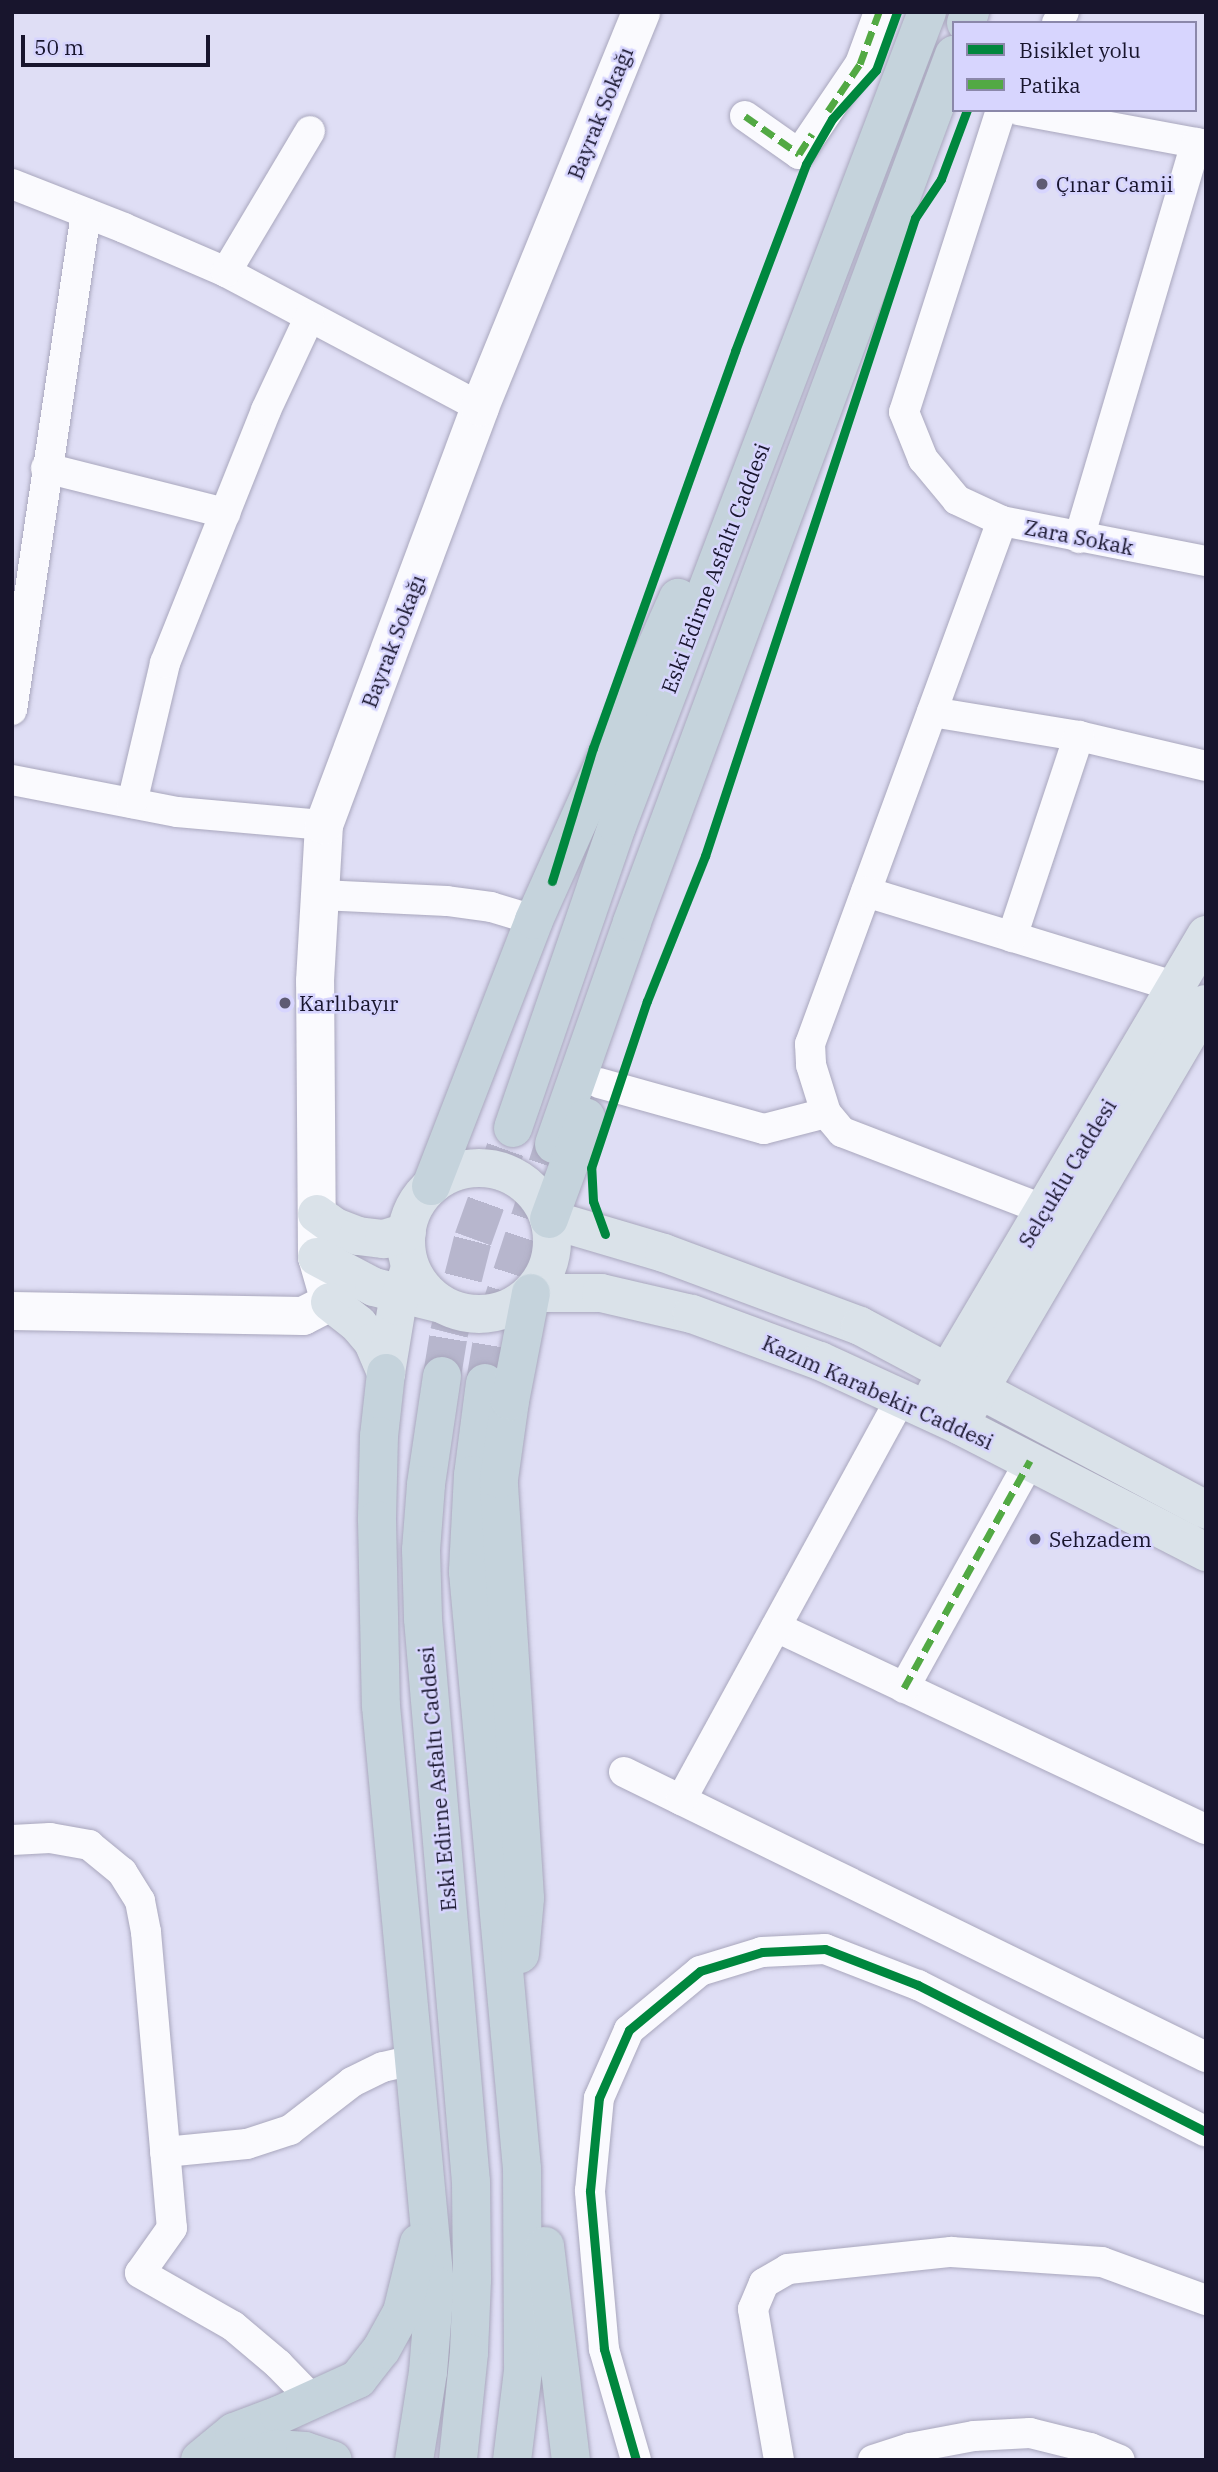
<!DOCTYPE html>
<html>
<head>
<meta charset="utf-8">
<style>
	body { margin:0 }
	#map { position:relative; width:1218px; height:2472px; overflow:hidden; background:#dfdef5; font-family:"IBM Plex Serif",serif }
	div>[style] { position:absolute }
	.highway-tunnel>* { height:38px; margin-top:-19px; transform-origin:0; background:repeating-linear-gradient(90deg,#b7b6cd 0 38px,transparent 0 57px) }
	.roads { filter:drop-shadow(0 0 2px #a9a7bd) drop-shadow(0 0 2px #a9a7bd) }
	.street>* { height:30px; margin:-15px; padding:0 15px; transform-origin:15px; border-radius:15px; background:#fafafe }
	.secondary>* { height:38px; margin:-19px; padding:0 19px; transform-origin:19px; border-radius:19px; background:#fafafe }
	.primary>* { height:38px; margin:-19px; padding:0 19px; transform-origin:19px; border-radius:19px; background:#dae2e9 }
	.primary>.ring { margin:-19px; padding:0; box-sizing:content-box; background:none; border:38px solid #dae2e9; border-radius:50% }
	.highway>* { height:38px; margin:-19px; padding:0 19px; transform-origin:19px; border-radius:19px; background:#c5d3dc }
	.quiet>* { height:7px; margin-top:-3.5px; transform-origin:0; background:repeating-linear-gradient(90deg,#52a944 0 14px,transparent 0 21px) }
	.cycleway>* { height:9px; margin:-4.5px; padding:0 4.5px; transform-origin:4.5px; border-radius:4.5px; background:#00873e }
	.dots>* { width:19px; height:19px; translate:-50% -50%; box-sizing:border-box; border:4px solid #d7d5fe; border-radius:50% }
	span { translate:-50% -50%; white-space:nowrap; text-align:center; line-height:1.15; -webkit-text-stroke:5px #d7d5fe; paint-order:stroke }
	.street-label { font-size:21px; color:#18152d }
	.poi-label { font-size:21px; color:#18152d }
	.left { translate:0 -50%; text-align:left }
	.frame { position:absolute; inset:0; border:14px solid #18152d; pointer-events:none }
	.legend { position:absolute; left:952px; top:21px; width:245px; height:91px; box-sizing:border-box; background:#d7d5fe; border:2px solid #8b88aa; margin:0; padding:9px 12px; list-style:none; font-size:21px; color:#18152d }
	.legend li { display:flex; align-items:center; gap:14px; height:35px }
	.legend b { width:35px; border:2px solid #8b88aa }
	.scale { position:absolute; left:21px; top:35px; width:189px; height:32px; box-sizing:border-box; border:4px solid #18152d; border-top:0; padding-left:9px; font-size:21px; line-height:24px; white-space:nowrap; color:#18152d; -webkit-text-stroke:5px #d7d5fe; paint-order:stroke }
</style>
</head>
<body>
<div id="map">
	<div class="highway-tunnel">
		<i style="left:442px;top:1376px;width:44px;rotate:-80.8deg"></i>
		<i style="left:449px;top:1333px;width:97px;rotate:-75.7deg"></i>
		<i style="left:473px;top:1239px;width:118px;rotate:-70.2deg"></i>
		<i style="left:485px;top:1383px;width:56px;rotate:-80.7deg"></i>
		<i style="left:494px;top:1328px;width:194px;rotate:-71.9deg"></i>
	</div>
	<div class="roads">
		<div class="street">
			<i style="left:1057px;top:23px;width:13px;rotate:-58deg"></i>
			<i style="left:1001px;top:110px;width:317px;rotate:107.8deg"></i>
			<i style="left:904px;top:412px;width:51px;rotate:68deg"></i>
			<i style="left:923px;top:459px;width:53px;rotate:50.3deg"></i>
			<i style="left:957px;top:500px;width:50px;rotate:25deg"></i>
			<i style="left:1002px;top:521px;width:208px;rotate:11.1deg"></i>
			<i style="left:1018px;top:110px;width:191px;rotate:10.5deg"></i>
			<i style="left:745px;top:116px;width:66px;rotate:35.1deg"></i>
			<i style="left:799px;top:154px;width:109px;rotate:-55.9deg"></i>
			<i style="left:860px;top:64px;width:55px;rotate:-69.9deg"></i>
			<i style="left:12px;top:184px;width:120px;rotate:21.4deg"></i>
			<i style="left:124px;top:228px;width:111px;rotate:23.3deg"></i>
			<i style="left:226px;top:272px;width:288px;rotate:28deg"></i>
			<i style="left:226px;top:272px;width:164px;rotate:-59.2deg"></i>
			<i style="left:46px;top:468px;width:185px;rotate:14.1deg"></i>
			<i style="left:1002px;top:521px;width:557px;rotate:110.16deg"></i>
			<i style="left:810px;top:1044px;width:21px;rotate:87deg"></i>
			<i style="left:811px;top:1065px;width:50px;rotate:72.6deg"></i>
			<i style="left:826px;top:1113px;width:25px;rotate:50deg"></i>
			<i style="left:842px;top:1132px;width:217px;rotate:21deg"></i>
			<i style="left:1079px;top:538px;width:412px;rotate:-73.5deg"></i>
			<i style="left:12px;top:710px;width:502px;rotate:-81.53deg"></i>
			<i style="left:932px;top:712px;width:149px;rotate:9.3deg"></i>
			<i style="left:1079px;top:736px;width:130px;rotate:13.3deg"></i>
			<i style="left:12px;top:780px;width:168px;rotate:11deg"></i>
			<i style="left:177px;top:812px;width:148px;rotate:5.1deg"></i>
			<i style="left:132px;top:803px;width:144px;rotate:-76.7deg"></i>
			<i style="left:165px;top:663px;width:272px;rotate:-68.2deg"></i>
			<i style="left:266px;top:410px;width:102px;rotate:-64.9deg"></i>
			<i style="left:866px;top:892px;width:324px;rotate:17deg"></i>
			<i style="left:321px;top:895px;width:126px;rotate:2.7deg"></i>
			<i style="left:447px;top:901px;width:44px;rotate:7.8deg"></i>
			<i style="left:491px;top:907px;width:45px;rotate:16.8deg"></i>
			<i style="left:1012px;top:937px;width:212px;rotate:-71.6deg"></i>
			<i style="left:599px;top:1083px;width:171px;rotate:15.6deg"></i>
			<i style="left:764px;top:1129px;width:64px;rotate:-14.5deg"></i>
			<i style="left:776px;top:1627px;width:475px;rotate:25.2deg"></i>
			<i style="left:904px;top:1688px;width:260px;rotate:-61deg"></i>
			<i style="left:624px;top:1772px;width:648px;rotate:26.09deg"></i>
			<i style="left:681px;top:1800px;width:458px;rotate:-61.3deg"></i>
			<i style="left:12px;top:1840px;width:38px;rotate:-3deg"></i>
			<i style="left:50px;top:1838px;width:40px;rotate:10deg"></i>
			<i style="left:89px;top:1845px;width:43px;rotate:39.3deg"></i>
			<i style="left:122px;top:1872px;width:34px;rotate:58deg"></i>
			<i style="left:140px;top:1901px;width:32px;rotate:79deg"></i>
			<i style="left:146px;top:1932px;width:297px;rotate:85deg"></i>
			<i style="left:172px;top:2228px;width:55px;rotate:125.4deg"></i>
			<i style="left:140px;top:2273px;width:107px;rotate:29.7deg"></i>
			<i style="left:233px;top:2326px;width:59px;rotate:40.2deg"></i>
			<i style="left:278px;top:2364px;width:50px;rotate:45.8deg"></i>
			<i style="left:165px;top:2152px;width:82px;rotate:-5.6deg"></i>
			<i style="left:247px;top:2144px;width:45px;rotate:-18deg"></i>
			<i style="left:290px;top:2130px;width:78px;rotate:-37.7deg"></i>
			<i style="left:352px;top:2082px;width:34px;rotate:-26deg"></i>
			<i style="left:383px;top:2067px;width:32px;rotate:-13deg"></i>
			<i style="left:636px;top:2460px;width:116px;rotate:-106.1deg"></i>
			<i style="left:604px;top:2349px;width:159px;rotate:-95.1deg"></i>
			<i style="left:590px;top:2191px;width:93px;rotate:-84.5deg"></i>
			<i style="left:599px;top:2098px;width:74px;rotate:-66.2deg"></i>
			<i style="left:629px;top:2030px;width:92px;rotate:-39.7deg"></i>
			<i style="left:700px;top:1971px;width:65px;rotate:-17deg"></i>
			<i style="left:762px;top:1952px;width:63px;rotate:-2.7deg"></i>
			<i style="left:825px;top:1949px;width:100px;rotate:21.2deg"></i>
			<i style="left:918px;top:1985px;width:323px;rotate:27deg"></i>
			<i style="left:779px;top:2460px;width:153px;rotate:-99.8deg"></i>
			<i style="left:753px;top:2309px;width:28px;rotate:-67deg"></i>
			<i style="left:764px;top:2283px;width:28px;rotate:-30deg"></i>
			<i style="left:788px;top:2269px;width:164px;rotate:-6deg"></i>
			<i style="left:951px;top:2252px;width:151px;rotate:3.8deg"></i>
			<i style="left:1102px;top:2262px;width:111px;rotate:20.1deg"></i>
			<i style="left:873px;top:2460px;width:39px;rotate:-18deg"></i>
			<i style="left:910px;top:2448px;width:65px;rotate:-10.6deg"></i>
			<i style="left:974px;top:2436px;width:56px;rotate:-3.1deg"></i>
			<i style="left:1030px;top:2433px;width:62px;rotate:14deg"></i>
			<i style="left:1090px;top:2448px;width:32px;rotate:22deg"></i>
		</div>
		<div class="secondary">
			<i style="left:12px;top:1311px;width:291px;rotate:1deg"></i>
			<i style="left:303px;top:1316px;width:30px;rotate:-27deg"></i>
			<i style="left:330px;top:1302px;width:47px;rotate:-106.1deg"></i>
			<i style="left:317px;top:1257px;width:276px;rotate:-90.4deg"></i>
			<i style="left:315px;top:981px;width:156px;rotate:-86.7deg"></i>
			<i style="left:324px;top:825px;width:446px;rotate:-69.5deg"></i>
			<i style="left:480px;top:407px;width:427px;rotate:-67.8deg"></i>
		</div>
		<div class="primary">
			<i class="ring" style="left:406px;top:1168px;width:108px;height:108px"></i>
			<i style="left:317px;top:1214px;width:22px;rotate:36deg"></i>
			<i style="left:335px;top:1227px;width:25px;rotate:21deg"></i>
			<i style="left:358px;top:1236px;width:26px;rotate:7deg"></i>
			<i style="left:384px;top:1239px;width:24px;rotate:-17deg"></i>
			<i style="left:549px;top:1219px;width:120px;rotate:16.5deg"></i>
			<i style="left:664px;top:1253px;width:209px;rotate:20.4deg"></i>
			<i style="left:860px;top:1326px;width:392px;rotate:28deg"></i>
			<i style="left:317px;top:1257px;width:64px;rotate:27.8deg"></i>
			<i style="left:374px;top:1287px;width:69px;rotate:14.2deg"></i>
			<i style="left:531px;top:1293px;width:70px"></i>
			<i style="left:601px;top:1293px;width:93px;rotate:13deg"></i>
			<i style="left:692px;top:1314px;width:136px;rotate:20.2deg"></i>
			<i style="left:820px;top:1361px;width:153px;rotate:24.7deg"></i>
			<i style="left:959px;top:1425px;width:278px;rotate:27.2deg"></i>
			<i style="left:330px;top:1302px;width:36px;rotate:38deg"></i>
			<i style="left:358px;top:1324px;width:23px;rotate:50deg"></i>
			<i style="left:373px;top:1342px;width:34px;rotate:67deg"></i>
			<i style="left:386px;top:1373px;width:68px;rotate:-80.7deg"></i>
			<i style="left:397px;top:1306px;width:36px;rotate:-71deg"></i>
			<i style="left:936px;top:1392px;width:531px;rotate:-59.42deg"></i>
			<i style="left:967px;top:1411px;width:472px;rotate:-59.6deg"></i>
		</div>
		<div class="highway">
			<i style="left:966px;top:23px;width:12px;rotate:-70deg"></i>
			<i style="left:513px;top:1128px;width:319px;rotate:-71deg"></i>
			<i style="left:617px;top:826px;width:871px;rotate:-69.15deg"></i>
			<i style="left:554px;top:1144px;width:235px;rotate:-70.6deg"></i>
			<i style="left:632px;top:922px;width:925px;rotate:-69.63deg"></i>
			<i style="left:431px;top:1186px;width:285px;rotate:-68.8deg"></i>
			<i style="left:534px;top:920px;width:353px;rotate:-65.9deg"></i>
			<i style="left:549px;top:1219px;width:108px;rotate:-69.9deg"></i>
			<i style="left:386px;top:1373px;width:63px;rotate:96.3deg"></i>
			<i style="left:379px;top:1436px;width:84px;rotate:91.4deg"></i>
			<i style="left:377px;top:1520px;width:186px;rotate:88.8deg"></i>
			<i style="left:381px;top:1706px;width:582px;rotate:84.67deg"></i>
			<i style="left:435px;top:2285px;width:87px;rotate:94.6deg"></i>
			<i style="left:428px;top:2372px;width:89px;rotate:99deg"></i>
			<i style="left:442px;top:1376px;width:110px;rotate:98.4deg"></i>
			<i style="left:426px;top:1485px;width:65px;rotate:94.4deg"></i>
			<i style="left:421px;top:1550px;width:69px;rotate:88.3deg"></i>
			<i style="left:423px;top:1619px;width:565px;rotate:85.13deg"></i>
			<i style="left:471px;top:2182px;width:98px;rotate:89.4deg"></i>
			<i style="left:472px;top:2280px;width:73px;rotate:92.4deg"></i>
			<i style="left:469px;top:2353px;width:108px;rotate:95.9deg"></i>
			<i style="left:485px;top:1383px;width:93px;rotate:97.4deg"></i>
			<i style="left:473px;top:1475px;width:97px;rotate:93deg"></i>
			<i style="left:468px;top:1572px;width:599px;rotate:84.83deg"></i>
			<i style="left:522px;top:2169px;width:202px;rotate:89.7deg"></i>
			<i style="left:523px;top:2371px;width:90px;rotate:97deg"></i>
			<i style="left:520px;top:1954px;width:56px;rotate:-84.9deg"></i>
			<i style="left:525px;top:1898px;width:420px;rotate:-93.6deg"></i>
			<i style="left:499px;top:1479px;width:79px;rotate:-82deg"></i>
			<i style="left:510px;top:1401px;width:110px;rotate:-79deg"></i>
			<i style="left:545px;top:2246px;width:216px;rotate:83.1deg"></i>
			<i style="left:200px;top:2460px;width:44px;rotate:-39.5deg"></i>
			<i style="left:234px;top:2432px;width:48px;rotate:-20.7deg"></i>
			<i style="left:279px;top:2415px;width:87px;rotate:-24.5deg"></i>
			<i style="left:358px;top:2379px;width:37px;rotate:-52deg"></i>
			<i style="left:381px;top:2350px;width:43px;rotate:-61.1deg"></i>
			<i style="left:402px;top:2312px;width:71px;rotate:-76.2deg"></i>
			<i style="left:237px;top:2460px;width:41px;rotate:-15.8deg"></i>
			<i style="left:276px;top:2449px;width:29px;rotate:4deg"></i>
			<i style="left:305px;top:2451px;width:29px;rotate:18deg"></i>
		</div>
	</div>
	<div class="quiet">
		<i style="left:828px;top:111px;width:57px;rotate:-55.8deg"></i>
		<i style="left:860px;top:64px;width:55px;rotate:-69.9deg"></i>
		<i style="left:745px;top:116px;width:66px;rotate:35.1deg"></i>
		<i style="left:799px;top:154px;width:24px;rotate:-57deg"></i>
		<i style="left:904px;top:1688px;width:260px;rotate:-61deg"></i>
	</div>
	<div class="cycleway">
		<i style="left:552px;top:881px;width:139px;rotate:-72.9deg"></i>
		<i style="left:593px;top:748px;width:422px;rotate:-70.3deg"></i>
		<i style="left:735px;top:351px;width:200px;rotate:-69.2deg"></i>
		<i style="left:806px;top:164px;width:52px;rotate:-60deg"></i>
		<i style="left:832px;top:119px;width:66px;rotate:-48.1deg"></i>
		<i style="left:876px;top:70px;width:62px;rotate:-70.1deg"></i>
		<i style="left:605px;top:1234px;width:35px;rotate:-110deg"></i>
		<i style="left:593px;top:1201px;width:33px;rotate:-93deg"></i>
		<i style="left:591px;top:1168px;width:176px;rotate:-71.5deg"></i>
		<i style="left:647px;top:1001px;width:156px;rotate:-68.2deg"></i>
		<i style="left:705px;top:856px;width:672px;rotate:-71.78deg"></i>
		<i style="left:915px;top:218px;width:47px;rotate:-56.3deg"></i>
		<i style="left:941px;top:179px;width:74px;rotate:-69.4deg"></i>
		<i style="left:636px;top:2460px;width:116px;rotate:-106.1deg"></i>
		<i style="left:604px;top:2349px;width:159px;rotate:-95.1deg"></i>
		<i style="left:590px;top:2191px;width:93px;rotate:-84.5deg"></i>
		<i style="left:599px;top:2098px;width:74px;rotate:-66.2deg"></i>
		<i style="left:629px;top:2030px;width:92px;rotate:-39.7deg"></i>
		<i style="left:700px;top:1971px;width:65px;rotate:-17deg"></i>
		<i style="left:762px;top:1952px;width:63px;rotate:-2.7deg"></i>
		<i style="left:825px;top:1949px;width:100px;rotate:21.2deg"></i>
		<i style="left:918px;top:1985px;width:323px;rotate:27deg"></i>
	</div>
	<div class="dots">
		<i style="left:1042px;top:184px;background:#5e5b73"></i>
		<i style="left:285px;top:1003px;background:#5e5b73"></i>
		<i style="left:1035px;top:1539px;background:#5e5b73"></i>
	</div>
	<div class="street-label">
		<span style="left:600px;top:113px;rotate:-68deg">Bayrak Sokağı</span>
		<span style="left:1079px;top:537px;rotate:11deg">Zara Sokak</span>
		<span style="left:715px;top:568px;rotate:-69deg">Eski Edirne Asfaltı Caddesi</span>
		<span style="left:393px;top:641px;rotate:-69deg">Bayrak Sokağı</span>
		<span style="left:1067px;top:1173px;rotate:-59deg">Selçuklu Caddesi</span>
		<span style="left:878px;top:1392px;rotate:24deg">Kazım Karabekir Caddesi</span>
		<span style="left:437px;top:1779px;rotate:-95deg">Eski Edirne Asfaltı Caddesi</span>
	</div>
	<div class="poi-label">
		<span class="left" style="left:1056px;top:184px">Çınar Camii</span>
		<span class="left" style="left:299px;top:1003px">Karlıbayır</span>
		<span class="left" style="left:1049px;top:1539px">Sehzadem</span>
	</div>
	<div class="frame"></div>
	<ul class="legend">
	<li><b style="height:9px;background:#00873e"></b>Bisiklet yolu</li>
	<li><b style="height:9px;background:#52a944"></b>Patika</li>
	</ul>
	<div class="scale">50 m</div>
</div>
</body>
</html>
